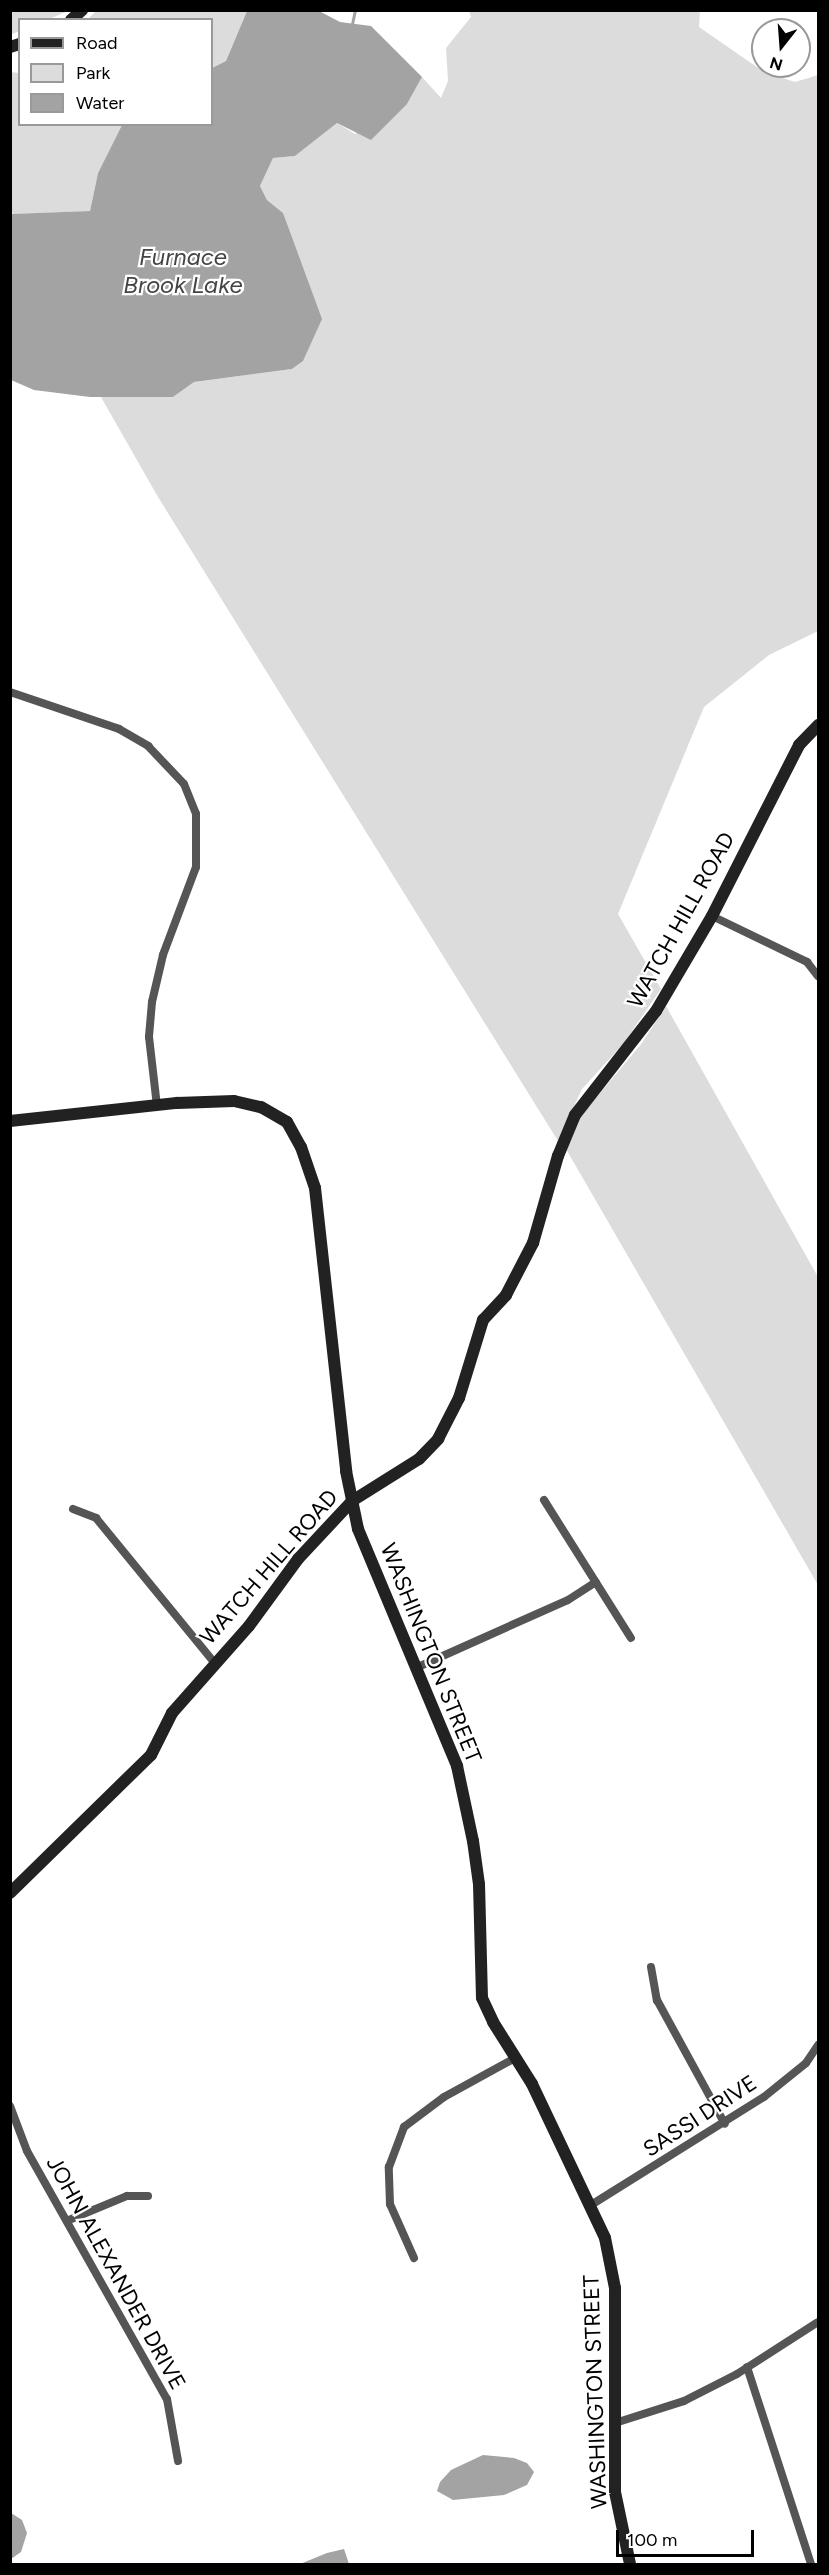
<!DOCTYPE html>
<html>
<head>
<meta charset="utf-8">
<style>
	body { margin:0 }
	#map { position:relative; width:829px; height:2575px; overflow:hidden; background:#fff; font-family:Figtree,sans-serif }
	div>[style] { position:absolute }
	.green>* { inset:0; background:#dcdcdc }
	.water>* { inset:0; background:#a3a3a3 }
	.stream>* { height:3px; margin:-1.5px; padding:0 1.5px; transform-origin:1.5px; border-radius:1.5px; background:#a3a3a3 }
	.street>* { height:8px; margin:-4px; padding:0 4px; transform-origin:4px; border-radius:4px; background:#555 }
	.secondary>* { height:12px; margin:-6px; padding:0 6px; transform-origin:6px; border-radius:6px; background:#222 }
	span { translate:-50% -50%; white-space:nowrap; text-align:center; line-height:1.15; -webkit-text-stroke:4.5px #fff; paint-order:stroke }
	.street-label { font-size:22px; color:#000 }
	.water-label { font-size:24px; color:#444; font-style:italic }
	.frame { position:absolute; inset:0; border:12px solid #000; pointer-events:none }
	.legend { position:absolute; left:18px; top:18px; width:195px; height:108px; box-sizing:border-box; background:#fff; border:2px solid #999; margin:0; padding:8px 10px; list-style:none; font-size:18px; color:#000 }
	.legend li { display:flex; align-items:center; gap:12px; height:30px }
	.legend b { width:30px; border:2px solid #999 }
	.north { position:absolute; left:751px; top:18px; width:60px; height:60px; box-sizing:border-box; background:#fff; border:2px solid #999; border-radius:50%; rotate:197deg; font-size:16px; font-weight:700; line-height:24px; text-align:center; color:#000 }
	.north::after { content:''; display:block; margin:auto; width:21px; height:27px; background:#000; clip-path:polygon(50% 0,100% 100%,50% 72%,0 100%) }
	.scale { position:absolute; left:616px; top:2530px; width:138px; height:27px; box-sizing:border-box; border:3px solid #000; border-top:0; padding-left:8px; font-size:18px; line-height:21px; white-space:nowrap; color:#000; -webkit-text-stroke:4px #fff; paint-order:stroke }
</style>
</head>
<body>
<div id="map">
	<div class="green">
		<i style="clip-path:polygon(11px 10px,68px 10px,68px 11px,49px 19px,20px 20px,19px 31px,11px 35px)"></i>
		<i style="clip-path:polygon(96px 11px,247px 11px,226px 61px,212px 68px,212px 20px,87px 20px)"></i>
		<i style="clip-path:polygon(469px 11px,700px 11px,699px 27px,764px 72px,795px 82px,818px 75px,818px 631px,769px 655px,704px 707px,618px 914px,661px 989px,623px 1044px,582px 1089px,558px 1141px,158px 497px,101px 397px,173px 397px,194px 382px,292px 369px,303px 361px,283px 213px,267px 200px,260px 186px,273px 158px,295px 156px,337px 123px,355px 134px,407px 104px,422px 77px,441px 98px,448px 81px,446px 48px,471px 17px)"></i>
		<i style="clip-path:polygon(10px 72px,19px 73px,20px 124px,122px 125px,98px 173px,90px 211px,13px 214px,11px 210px)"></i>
		<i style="clip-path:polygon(666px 1006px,818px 1277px,818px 1585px,566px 1149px,580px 1117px,642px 1043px)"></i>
	</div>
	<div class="water">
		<i style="clip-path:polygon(247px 11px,319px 11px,340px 22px,371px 26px,422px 77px,407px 104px,371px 140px,337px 123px,295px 156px,273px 158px,260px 186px,267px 200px,283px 213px,322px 319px,303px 361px,292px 369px,194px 382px,173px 397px,90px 397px,34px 390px,11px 380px,11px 214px,90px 211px,98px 173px,122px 125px,212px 124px,212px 68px,226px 61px)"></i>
		<i style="clip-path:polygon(483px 2455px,514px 2458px,527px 2463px,534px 2472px,527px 2485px,504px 2495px,453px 2500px,437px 2491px,440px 2482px,451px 2470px)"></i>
		<i style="clip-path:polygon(11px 2513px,22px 2520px,27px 2533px,21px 2552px,11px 2559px)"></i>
		<i style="clip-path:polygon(344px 2549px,349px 2564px,300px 2564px,327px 2553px)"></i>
	</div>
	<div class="stream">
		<i style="left:352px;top:24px;width:14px;rotate:-78deg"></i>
	</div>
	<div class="street">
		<i style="left:10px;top:692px;width:115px;rotate:18.7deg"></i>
		<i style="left:119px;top:729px;width:34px;rotate:30deg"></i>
		<i style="left:148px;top:746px;width:52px;rotate:46.5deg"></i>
		<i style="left:184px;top:784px;width:32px;rotate:68deg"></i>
		<i style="left:196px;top:814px;width:53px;rotate:90deg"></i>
		<i style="left:196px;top:867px;width:94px;rotate:110.6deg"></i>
		<i style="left:163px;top:955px;width:48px;rotate:103.2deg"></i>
		<i style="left:152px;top:1002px;width:35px;rotate:95deg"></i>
		<i style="left:149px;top:1037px;width:69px;rotate:83.4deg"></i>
		<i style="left:712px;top:916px;width:106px;rotate:25.8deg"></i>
		<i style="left:807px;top:962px;width:18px;rotate:52deg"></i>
		<i style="left:544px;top:1500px;width:163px;rotate:57.8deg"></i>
		<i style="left:73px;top:1509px;width:25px;rotate:21deg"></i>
		<i style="left:96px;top:1518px;width:186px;rotate:50.7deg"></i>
		<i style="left:418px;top:1667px;width:164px;rotate:-24.1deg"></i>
		<i style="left:568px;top:1600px;width:33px;rotate:-33deg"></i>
		<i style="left:651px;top:1967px;width:34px;rotate:80deg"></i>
		<i style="left:657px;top:2000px;width:141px;rotate:61.3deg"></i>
		<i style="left:10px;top:2106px;width:48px;rotate:69.3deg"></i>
		<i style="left:27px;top:2151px;width:285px;rotate:60.6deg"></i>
		<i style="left:167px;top:2399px;width:63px;rotate:79.9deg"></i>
		<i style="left:591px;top:2205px;width:204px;rotate:-32deg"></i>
		<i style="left:764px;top:2097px;width:54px;rotate:-39deg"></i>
		<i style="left:806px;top:2063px;width:22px;rotate:-56deg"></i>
		<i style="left:69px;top:2220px;width:63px;rotate:-22.5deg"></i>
		<i style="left:127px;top:2196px;width:21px"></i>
		<i style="left:414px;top:2258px;width:59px;rotate:-114deg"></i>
		<i style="left:390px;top:2204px;width:37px;rotate:-92deg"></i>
		<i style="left:389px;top:2167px;width:43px;rotate:-69.4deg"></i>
		<i style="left:404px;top:2127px;width:50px;rotate:-36.9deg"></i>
		<i style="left:444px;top:2097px;width:81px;rotate:-28.8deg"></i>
		<i style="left:747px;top:2367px;width:207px;rotate:72deg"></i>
		<i style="left:615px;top:2423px;width:72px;rotate:-17.7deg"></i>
		<i style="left:684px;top:2401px;width:59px;rotate:-27deg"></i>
		<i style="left:737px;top:2374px;width:96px;rotate:-32.7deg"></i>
	</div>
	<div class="secondary">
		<i style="left:71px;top:20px;width:15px;rotate:-42deg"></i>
		<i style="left:10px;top:47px;width:10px;rotate:-17deg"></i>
		<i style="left:10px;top:1121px;width:168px;rotate:-6.2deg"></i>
		<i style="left:177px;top:1103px;width:57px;rotate:-2deg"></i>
		<i style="left:234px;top:1101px;width:28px;rotate:13deg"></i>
		<i style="left:261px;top:1107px;width:30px;rotate:30deg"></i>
		<i style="left:287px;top:1122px;width:29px;rotate:61deg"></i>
		<i style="left:301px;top:1147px;width:43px;rotate:71.1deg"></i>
		<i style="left:315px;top:1188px;width:285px;rotate:83.7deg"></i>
		<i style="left:346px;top:1471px;width:59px;rotate:78.3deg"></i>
		<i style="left:358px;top:1529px;width:257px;rotate:67.3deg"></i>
		<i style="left:457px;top:1766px;width:77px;rotate:78deg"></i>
		<i style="left:473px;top:1841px;width:43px;rotate:82.1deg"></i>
		<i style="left:479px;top:1884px;width:114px;rotate:88.5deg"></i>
		<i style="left:482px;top:1998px;width:26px;rotate:65deg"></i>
		<i style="left:493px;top:2022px;width:73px;rotate:57.8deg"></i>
		<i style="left:532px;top:2084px;width:170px;rotate:64.6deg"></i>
		<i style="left:605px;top:2238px;width:51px;rotate:78.7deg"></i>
		<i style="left:615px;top:2288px;width:204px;rotate:90deg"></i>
		<i style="left:615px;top:2492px;width:74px;rotate:78.2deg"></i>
		<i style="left:10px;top:1893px;width:197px;rotate:-44.4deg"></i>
		<i style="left:151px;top:1755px;width:47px;rotate:-63.4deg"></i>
		<i style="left:172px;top:1713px;width:116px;rotate:-48.5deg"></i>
		<i style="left:249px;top:1626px;width:83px;rotate:-53.8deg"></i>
		<i style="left:298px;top:1559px;width:79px;rotate:-47deg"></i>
		<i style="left:352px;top:1501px;width:79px;rotate:-32.1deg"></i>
		<i style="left:419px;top:1459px;width:28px;rotate:-46deg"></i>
		<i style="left:438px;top:1439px;width:46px;rotate:-62.9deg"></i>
		<i style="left:459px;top:1398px;width:82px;rotate:-72.9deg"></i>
		<i style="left:483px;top:1320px;width:34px;rotate:-47deg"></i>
		<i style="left:506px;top:1295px;width:59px;rotate:-62.6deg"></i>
		<i style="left:533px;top:1243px;width:91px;rotate:-74deg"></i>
		<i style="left:558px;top:1156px;width:44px;rotate:-67.5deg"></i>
		<i style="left:575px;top:1115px;width:132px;rotate:-52.1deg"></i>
		<i style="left:656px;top:1011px;width:110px;rotate:-59.5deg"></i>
		<i style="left:712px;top:916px;width:192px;rotate:-63deg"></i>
		<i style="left:799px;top:745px;width:28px;rotate:-46deg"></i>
	</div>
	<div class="street-label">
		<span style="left:681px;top:920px;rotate:-61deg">WATCH HILL ROAD</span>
		<span style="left:269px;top:1567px;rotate:-49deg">WATCH HILL ROAD</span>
		<span style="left:431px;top:1653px;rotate:68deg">WASHINGTON STREET</span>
		<span style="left:700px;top:2116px;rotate:-33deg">SASSI DRIVE</span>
		<span style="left:116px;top:2273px;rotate:61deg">JOHN ALEXANDER DRIVE</span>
		<span style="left:595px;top:2392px;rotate:-92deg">WASHINGTON STREET</span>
	</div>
	<div class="water-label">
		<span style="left:183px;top:271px">Furnace<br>Brook Lake</span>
	</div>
	<div class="frame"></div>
	<ul class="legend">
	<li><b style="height:8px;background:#222"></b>Road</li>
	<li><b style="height:16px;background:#dcdcdc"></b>Park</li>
	<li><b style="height:16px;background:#a3a3a3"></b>Water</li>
	</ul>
	<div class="north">N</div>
	<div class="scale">100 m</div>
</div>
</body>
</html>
